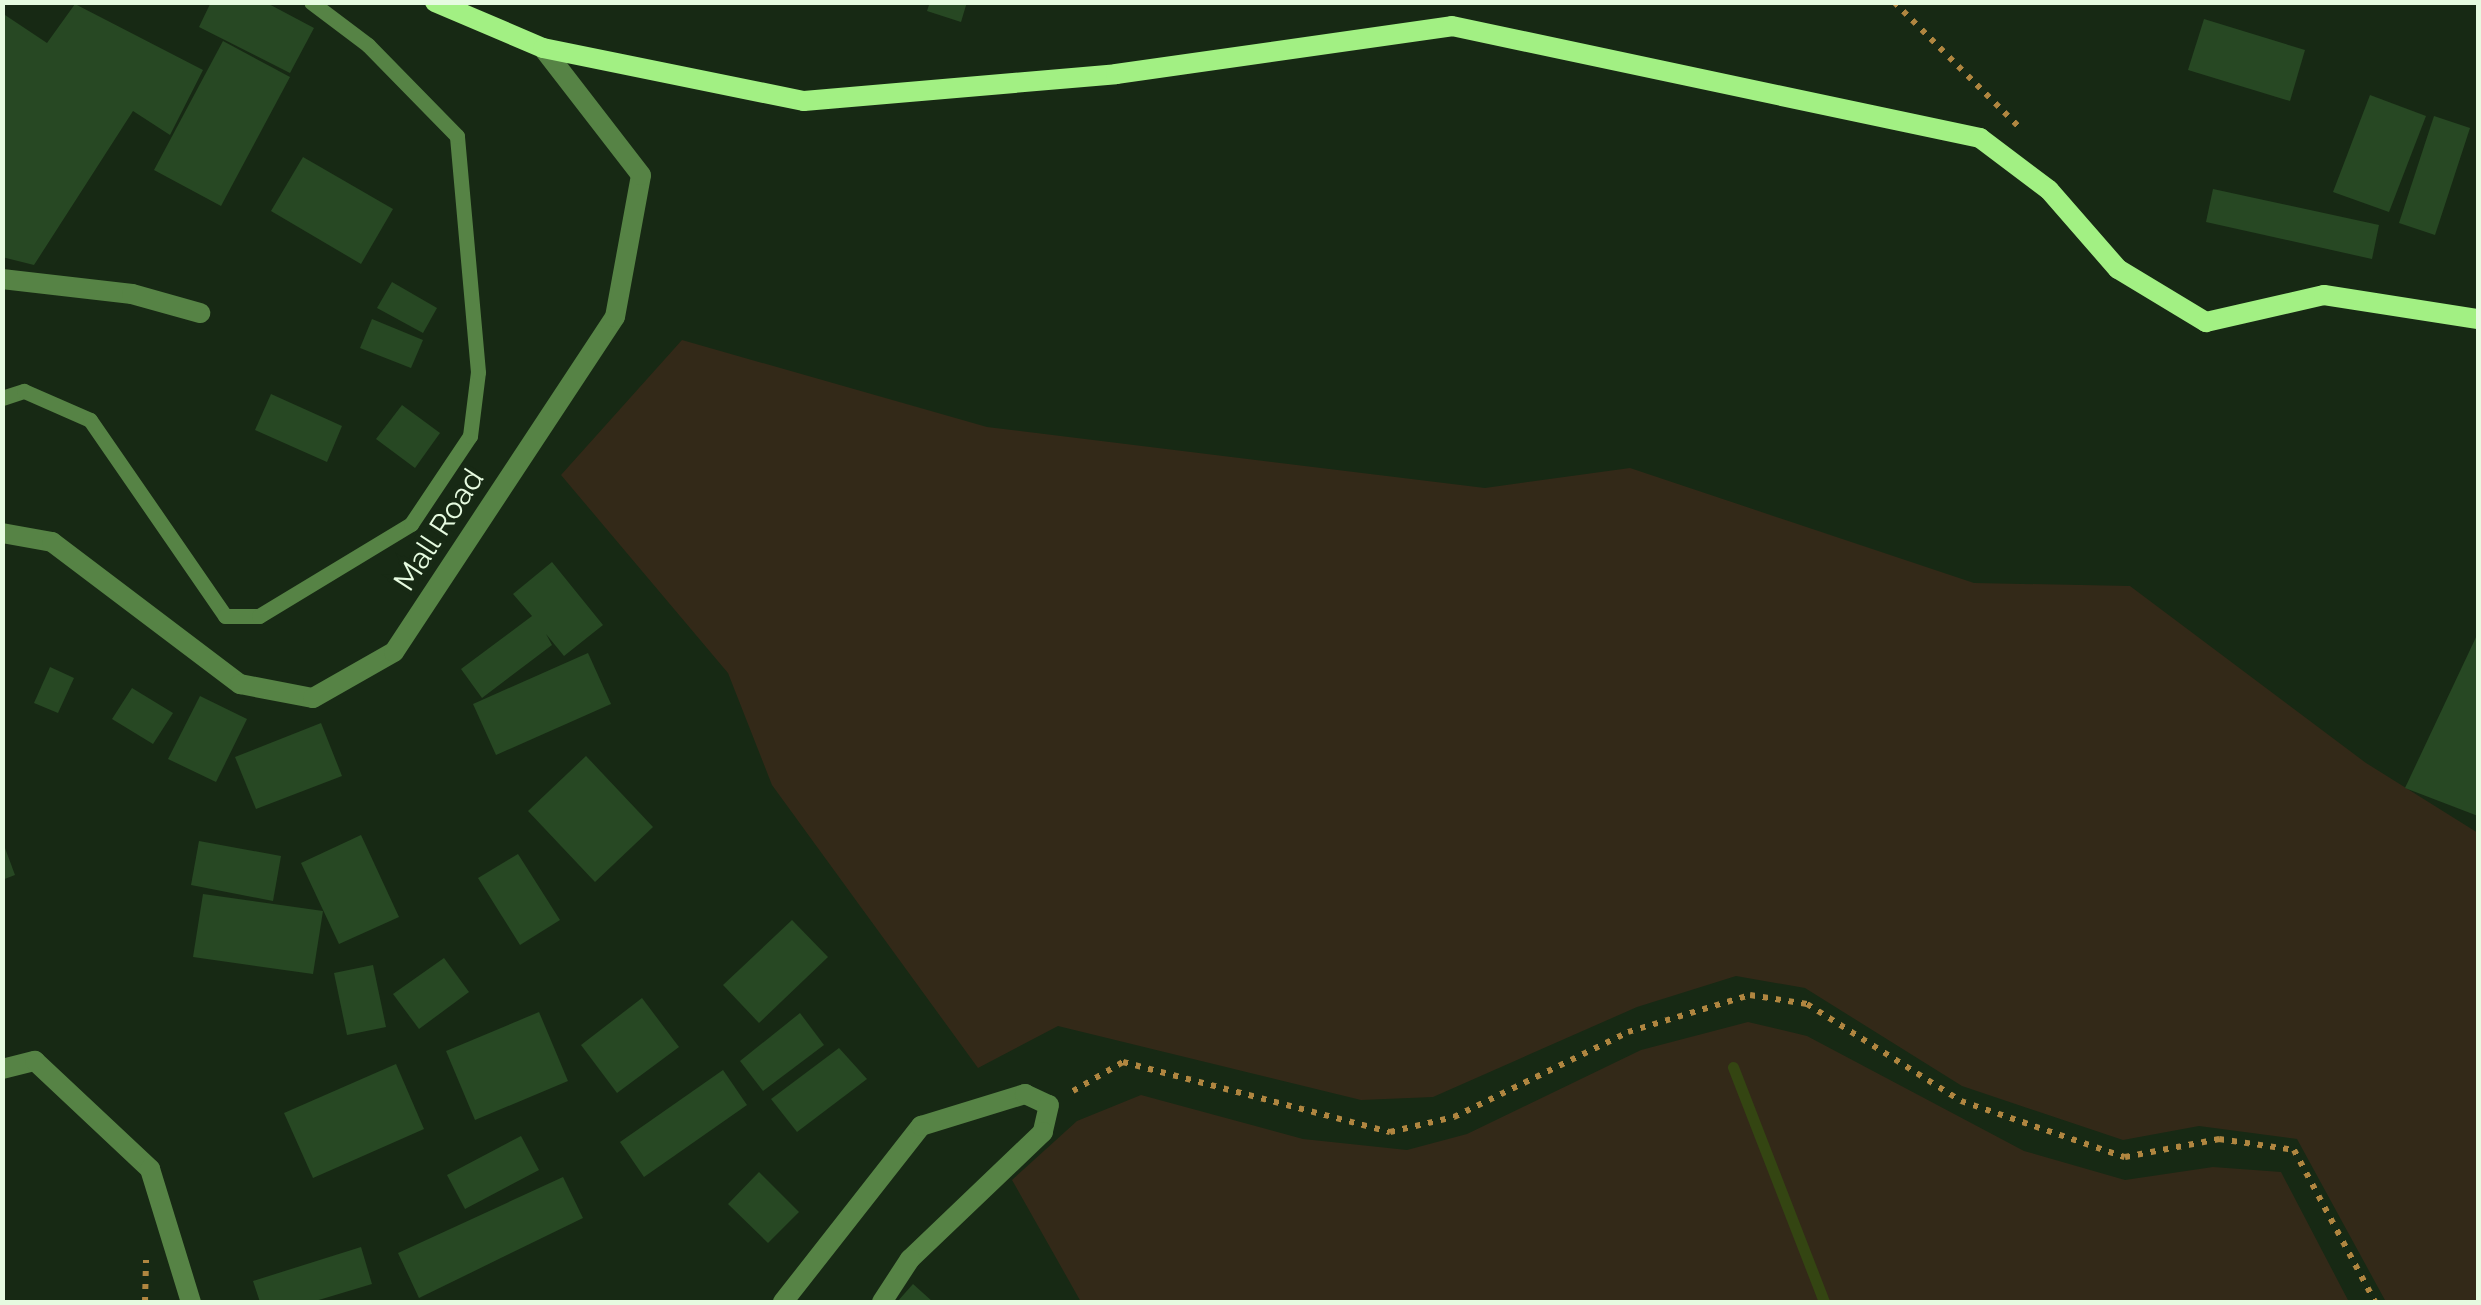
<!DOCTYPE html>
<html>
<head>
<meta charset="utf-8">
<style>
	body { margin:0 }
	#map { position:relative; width:2481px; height:1305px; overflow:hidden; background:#172914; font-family:Raleway,sans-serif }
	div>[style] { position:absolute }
	.green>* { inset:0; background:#332918 }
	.stream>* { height:11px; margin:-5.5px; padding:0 5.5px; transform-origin:5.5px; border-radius:5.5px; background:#344512 }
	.building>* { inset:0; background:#274823 }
	.path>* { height:6px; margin-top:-3px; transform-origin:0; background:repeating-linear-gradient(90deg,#b08640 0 5px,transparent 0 13px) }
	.lane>* { height:15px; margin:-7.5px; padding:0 7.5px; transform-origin:7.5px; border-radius:7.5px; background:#568345 }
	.street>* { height:20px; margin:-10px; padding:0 10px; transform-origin:10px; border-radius:10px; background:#568345 }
	.secondary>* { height:20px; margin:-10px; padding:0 10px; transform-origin:10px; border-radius:10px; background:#a2f083 }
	span { translate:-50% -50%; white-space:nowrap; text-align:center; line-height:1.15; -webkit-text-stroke:9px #172914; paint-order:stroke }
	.street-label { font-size:30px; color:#e6fbe0 }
	.frame { position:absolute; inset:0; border:5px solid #e6fbe0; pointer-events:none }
</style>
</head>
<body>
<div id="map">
	<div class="green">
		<i style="clip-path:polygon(682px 340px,987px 427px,1485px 488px,1630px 468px,1974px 583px,2130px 586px,2366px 763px,2478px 833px,2478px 1302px,2386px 1302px,2297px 1139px,2199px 1126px,2123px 1140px,1962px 1086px,1805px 988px,1736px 976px,1637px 1007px,1433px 1097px,1361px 1100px,1058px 1026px,978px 1068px,772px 785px,728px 673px,561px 475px)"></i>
		<i style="clip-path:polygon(1748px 1022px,1807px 1036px,2024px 1151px,2125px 1180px,2213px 1167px,2281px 1172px,2349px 1302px,1081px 1302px,1012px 1180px,1077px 1121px,1141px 1095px,1303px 1139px,1407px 1150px,1467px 1134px,1641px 1050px)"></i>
	</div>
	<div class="stream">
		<i style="left:1733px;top:1067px;width:252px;rotate:68.8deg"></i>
	</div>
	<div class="building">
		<i style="clip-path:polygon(211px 2px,265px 2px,314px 28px,290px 73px,199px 27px)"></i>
		<i style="clip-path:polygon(930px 2px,967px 2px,961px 22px,927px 11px)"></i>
		<i style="clip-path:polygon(75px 4px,203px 70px,170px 135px,133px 111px,34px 265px,2px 257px,2px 13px,47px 43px)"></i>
		<i style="clip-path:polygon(2204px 19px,2305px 50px,2290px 101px,2188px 70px)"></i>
		<i style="clip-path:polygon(223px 41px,290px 77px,221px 206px,154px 170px)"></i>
		<i style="clip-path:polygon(2370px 95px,2426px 116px,2389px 212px,2333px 192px)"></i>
		<i style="clip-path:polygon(2434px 116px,2470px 128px,2435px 235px,2399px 223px)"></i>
		<i style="clip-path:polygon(303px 157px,393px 209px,361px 264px,271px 211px)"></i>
		<i style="clip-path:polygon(2213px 189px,2379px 225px,2372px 259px,2206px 222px)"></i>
		<i style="clip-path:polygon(392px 282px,437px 308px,423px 333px,377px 308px)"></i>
		<i style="clip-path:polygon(372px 319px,423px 340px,411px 368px,360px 348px)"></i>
		<i style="clip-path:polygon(271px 394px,342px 426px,327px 462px,255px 430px)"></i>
		<i style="clip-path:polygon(402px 405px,440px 433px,415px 468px,376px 439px)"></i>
		<i style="clip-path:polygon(552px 562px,603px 625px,564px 656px,546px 634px,552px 645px,482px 698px,461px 669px,532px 616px,513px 594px)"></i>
		<i style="clip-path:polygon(2478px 633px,2478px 816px,2405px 788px)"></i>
		<i style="clip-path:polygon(588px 653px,611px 704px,496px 755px,473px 704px)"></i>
		<i style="clip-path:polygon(50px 667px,74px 678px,58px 713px,34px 703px)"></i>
		<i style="clip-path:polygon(132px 688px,173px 713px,153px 744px,112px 719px)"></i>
		<i style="clip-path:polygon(200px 696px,247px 719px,216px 782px,168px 759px)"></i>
		<i style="clip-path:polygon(321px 723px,342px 776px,256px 809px,235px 757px)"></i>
		<i style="clip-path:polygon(586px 756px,653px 827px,595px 882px,528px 811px)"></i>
		<i style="clip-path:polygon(361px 835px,399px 917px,339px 944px,301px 863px)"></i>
		<i style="clip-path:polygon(2px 840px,15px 875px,2px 880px)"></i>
		<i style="clip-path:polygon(199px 841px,281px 856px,273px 901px,191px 885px)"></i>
		<i style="clip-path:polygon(518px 854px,560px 920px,520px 945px,478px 878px)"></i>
		<i style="clip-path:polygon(203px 894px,323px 911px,313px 974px,193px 957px)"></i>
		<i style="clip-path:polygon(792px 920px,828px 957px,759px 1023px,723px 985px)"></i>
		<i style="clip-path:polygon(444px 958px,469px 992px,419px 1029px,393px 994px)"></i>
		<i style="clip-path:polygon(373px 965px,386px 1027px,347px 1035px,334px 973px)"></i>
		<i style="clip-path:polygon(642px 998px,679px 1047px,617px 1093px,581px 1045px)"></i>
		<i style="clip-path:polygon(539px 1012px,568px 1081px,475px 1120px,446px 1051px)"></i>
		<i style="clip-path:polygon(800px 1013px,824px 1045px,763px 1091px,740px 1061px)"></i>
		<i style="clip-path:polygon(839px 1048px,867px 1079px,797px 1132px,771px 1099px)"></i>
		<i style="clip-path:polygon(396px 1064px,424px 1129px,313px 1178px,284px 1113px)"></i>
		<i style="clip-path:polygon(723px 1070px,747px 1105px,644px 1177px,620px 1142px)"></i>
		<i style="clip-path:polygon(521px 1136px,539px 1170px,465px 1209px,447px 1175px)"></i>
		<i style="clip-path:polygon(759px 1172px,799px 1212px,768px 1243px,728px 1204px)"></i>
		<i style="clip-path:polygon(563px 1177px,583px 1218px,419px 1298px,398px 1253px)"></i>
		<i style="clip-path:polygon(361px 1247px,372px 1284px,312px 1302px,260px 1302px,253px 1281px)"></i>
		<i style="clip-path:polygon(913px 1284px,933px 1302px,897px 1302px)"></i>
	</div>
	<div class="path">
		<i style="left:1894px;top:2px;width:178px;rotate:45deg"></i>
		<i style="left:1073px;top:1091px;width:58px;rotate:-30.1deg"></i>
		<i style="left:1123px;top:1062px;width:276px;rotate:14.7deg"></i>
		<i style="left:1390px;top:1132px;width:66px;rotate:-13.2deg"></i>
		<i style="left:1454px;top:1117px;width:194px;rotate:-26deg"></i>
		<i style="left:1628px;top:1032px;width:127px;rotate:-16.9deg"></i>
		<i style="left:1750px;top:995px;width:58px;rotate:9deg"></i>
		<i style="left:1807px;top:1004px;width:182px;rotate:32.2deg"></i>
		<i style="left:1961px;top:1101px;width:173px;rotate:18.9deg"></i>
		<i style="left:2125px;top:1157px;width:96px;rotate:-10.8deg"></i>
		<i style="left:2219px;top:1139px;width:76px;rotate:8.3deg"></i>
		<i style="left:2294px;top:1150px;width:172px;rotate:61.9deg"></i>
		<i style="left:145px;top:1302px;width:42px;rotate:-88.6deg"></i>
	</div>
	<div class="lane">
		<i style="left:2px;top:398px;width:23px;rotate:-18deg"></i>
		<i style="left:24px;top:391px;width:72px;rotate:23.7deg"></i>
		<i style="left:90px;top:420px;width:238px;rotate:55.4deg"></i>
		<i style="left:225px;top:616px;width:34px"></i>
		<i style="left:259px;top:616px;width:178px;rotate:-31.2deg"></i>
		<i style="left:411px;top:524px;width:106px;rotate:-56.2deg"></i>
		<i style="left:470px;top:436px;width:64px;rotate:-82.9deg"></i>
		<i style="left:478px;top:372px;width:237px;rotate:-95.1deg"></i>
		<i style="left:457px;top:136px;width:127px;rotate:-134.4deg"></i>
		<i style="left:368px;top:45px;width:71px;rotate:-143deg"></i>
	</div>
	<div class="street">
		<i style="left:2px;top:279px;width:131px;rotate:6.6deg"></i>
		<i style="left:132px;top:294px;width:71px;rotate:15.6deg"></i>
		<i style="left:2px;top:533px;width:51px;rotate:10.2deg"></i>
		<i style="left:52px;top:542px;width:236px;rotate:37.1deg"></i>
		<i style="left:240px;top:684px;width:74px;rotate:10.9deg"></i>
		<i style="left:313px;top:698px;width:93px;rotate:-29.6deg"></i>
		<i style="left:394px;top:652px;width:401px;rotate:-56.6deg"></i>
		<i style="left:615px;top:317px;width:144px;rotate:-79.6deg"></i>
		<i style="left:641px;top:175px;width:160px;rotate:-127.7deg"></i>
		<i style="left:2px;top:1069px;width:34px;rotate:-14deg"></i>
		<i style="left:35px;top:1061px;width:158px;rotate:43.2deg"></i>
		<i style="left:150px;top:1169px;width:139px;rotate:72.9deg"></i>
		<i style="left:783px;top:1302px;width:224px;rotate:-51.9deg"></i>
		<i style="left:921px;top:1126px;width:109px;rotate:-17.1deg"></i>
		<i style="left:1025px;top:1094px;width:26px;rotate:25deg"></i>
		<i style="left:1049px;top:1105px;width:28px;rotate:103deg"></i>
		<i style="left:1043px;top:1132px;width:184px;rotate:136.3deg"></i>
		<i style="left:910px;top:1259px;width:51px;rotate:123.1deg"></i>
	</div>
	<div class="secondary">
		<i style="left:435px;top:2px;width:117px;rotate:23.1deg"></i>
		<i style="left:543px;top:48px;width:266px;rotate:11.5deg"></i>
		<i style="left:804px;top:101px;width:313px;rotate:-4.9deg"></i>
		<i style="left:1116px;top:74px;width:339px;rotate:-8.1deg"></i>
		<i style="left:1452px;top:26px;width:540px;rotate:11.98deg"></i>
		<i style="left:1980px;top:138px;width:86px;rotate:37deg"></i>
		<i style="left:2049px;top:190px;width:105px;rotate:48.9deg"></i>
		<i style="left:2118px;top:269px;width:103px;rotate:31.1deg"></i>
		<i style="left:2206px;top:322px;width:121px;rotate:-12.9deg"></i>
		<i style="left:2324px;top:295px;width:156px;rotate:8.9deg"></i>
	</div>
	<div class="street-label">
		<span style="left:439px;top:530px;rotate:-57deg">Mall Road</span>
	</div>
	<div class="frame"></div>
</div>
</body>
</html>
